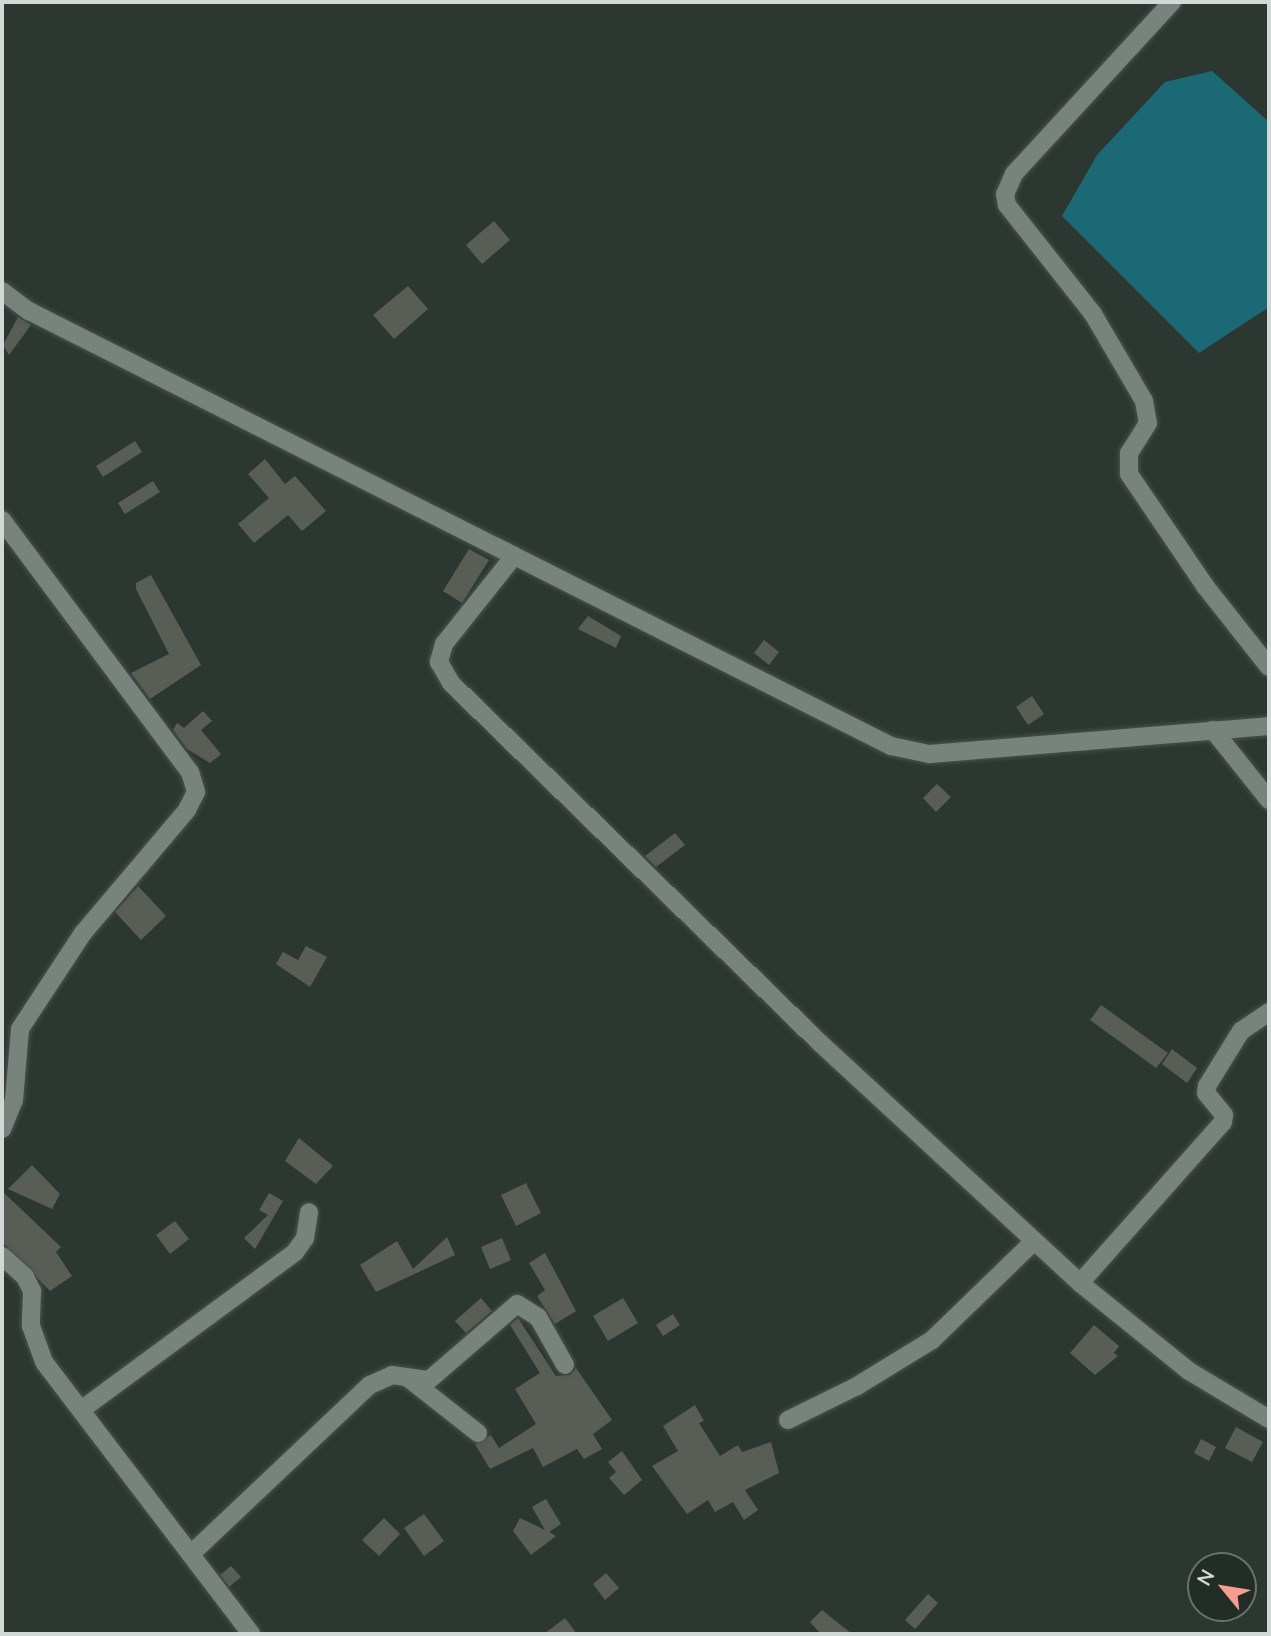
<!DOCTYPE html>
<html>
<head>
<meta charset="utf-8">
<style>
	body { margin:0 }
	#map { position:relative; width:1271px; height:1636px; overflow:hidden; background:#2d3731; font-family:Lato,sans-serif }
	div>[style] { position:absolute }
	.water>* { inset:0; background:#1c6976 }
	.building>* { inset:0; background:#585e55 }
	.roads { filter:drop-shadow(0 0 2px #4a524e) drop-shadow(0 0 2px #4a524e) }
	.minor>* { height:18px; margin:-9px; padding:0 9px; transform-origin:9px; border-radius:9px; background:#78837d }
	span { translate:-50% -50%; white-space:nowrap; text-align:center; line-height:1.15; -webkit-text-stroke:5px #232d27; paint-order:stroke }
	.frame { position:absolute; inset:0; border:4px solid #d2d8d5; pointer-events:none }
	.north { position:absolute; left:1187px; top:1552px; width:70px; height:70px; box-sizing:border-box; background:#232d27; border:2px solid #69716d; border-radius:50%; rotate:300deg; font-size:19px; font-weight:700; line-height:28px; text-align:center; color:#d2d8d5 }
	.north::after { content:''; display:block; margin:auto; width:24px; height:32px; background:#f59d8f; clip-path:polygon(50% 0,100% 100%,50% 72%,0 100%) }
</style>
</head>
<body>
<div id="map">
	<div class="water">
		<i style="clip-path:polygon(1212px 71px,1269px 122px,1269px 307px,1199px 353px,1062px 216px,1097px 155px,1165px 82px)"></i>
	</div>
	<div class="building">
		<i style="clip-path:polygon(494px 221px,510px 240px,482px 264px,466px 245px)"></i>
		<i style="clip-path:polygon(408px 286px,428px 309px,394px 339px,373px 315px)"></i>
		<i style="clip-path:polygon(18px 317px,31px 325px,9px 355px,3px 345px)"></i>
		<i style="clip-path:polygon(135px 441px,142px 452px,103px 477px,96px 466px)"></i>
		<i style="clip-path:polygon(265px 459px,285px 484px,295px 476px,326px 511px,302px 531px,288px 515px,254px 543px,238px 524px,269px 498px,248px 474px)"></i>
		<i style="clip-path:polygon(153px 481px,160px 492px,125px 514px,118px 503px)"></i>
		<i style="clip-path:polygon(469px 549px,489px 560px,462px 603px,443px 591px)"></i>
		<i style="clip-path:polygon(151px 575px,201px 665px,150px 699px,131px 673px,169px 654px,136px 589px,136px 583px)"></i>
		<i style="clip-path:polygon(588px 616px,621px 636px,616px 648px,578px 629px)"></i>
		<i style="clip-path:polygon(764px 640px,779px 652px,769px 665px,754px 653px)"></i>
		<i style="clip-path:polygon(1032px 696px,1044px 714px,1028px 725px,1016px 707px)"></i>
		<i style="clip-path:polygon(203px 711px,212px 721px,201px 730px,221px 754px,210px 763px,187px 749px,173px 730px,177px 723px,184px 728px)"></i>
		<i style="clip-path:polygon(937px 784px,951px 797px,936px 812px,923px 798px)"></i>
		<i style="clip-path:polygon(675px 833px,685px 845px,656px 867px,645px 856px)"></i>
		<i style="clip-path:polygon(138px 886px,166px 916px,141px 940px,115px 912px)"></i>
		<i style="clip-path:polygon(306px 946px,327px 957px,310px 987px,276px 964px,283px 952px,298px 960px)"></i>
		<i style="clip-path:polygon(1101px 1005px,1168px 1053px,1156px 1068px,1090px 1020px)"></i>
		<i style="clip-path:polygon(1172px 1049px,1197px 1068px,1187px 1083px,1162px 1064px)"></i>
		<i style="clip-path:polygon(299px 1138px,333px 1166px,316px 1184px,285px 1161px)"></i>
		<i style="clip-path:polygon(32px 1165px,60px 1194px,52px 1209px,8px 1189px)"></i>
		<i style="clip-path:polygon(526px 1183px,541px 1213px,516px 1226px,501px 1195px)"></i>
		<i style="clip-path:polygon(2px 1191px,61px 1247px,56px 1252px,72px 1276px,50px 1291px,2px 1242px)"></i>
		<i style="clip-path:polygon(269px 1193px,283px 1201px,255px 1249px,244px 1238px,268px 1215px,259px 1210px)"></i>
		<i style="clip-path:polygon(175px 1221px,189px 1239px,170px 1254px,156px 1235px)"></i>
		<i style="clip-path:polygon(447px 1237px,455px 1255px,376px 1292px,360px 1265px,397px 1241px,413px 1269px)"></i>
		<i style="clip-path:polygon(502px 1238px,511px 1260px,490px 1269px,481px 1247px)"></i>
		<i style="clip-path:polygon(545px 1253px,576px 1311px,555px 1324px,537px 1296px,545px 1290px,529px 1263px)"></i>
		<i style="clip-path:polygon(481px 1298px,492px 1311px,466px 1333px,455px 1321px)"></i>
		<i style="clip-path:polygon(623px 1298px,638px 1323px,608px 1341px,593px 1316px)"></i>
		<i style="clip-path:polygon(673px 1314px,680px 1325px,663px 1336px,656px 1325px)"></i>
		<i style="clip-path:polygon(518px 1318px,556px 1376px,570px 1375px,576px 1368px,612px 1420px,593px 1434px,602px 1449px,584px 1459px,577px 1449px,543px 1467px,533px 1448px,490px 1469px,475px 1444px,491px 1435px,499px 1448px,536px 1424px,515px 1389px,540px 1373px,510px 1325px)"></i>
		<i style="clip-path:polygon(1094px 1325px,1119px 1346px,1114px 1353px,1118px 1356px,1095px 1375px,1070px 1353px)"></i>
		<i style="clip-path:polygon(695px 1405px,704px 1421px,699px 1423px,720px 1456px,738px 1445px,742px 1452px,771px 1442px,779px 1473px,745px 1490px,758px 1510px,744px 1520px,733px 1502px,715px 1512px,708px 1500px,687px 1514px,652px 1466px,678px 1451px,663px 1426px)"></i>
		<i style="clip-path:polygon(1236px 1427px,1263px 1442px,1252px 1462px,1225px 1448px)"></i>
		<i style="clip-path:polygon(1201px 1439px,1216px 1447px,1209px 1461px,1194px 1453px)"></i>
		<i style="clip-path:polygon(622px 1451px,642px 1480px,624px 1495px,609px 1478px,616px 1472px,608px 1462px)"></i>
		<i style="clip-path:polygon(546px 1499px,561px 1524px,549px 1532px,556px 1536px,531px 1555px,513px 1531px,520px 1518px,545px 1530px,532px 1507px)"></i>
		<i style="clip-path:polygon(424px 1514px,444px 1541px,424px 1556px,404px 1528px)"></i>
		<i style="clip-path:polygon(384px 1518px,400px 1534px,379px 1556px,362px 1540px)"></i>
		<i style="clip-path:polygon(231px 1566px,241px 1577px,229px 1587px,220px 1575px)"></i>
		<i style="clip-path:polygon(606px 1573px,619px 1588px,605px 1600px,593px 1584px)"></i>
		<i style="clip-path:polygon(928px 1594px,938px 1603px,915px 1629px,905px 1620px)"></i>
		<i style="clip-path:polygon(822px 1610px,852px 1634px,821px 1634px,810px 1622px)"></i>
		<i style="clip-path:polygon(565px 1618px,577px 1634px,544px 1634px)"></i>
	</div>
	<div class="roads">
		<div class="minor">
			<i style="left:1172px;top:2px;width:234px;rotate:132.6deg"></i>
			<i style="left:1014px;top:174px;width:22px;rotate:114deg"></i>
			<i style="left:1005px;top:194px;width:11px;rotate:80deg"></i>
			<i style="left:1007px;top:205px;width:139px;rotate:51.7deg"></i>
			<i style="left:1093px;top:314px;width:101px;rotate:59.6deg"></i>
			<i style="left:1144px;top:401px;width:22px;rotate:80deg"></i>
			<i style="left:1148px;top:423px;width:36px;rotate:122deg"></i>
			<i style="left:1129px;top:453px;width:21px;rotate:90deg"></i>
			<i style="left:1129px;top:474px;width:135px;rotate:55.8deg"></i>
			<i style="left:1205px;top:586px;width:103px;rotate:51.7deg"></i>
			<i style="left:2px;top:291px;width:34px;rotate:37deg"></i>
			<i style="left:29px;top:311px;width:966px;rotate:26.78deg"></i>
			<i style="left:891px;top:746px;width:40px;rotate:12deg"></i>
			<i style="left:930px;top:754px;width:340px;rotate:-4.7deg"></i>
			<i style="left:2px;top:520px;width:314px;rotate:53.3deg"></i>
			<i style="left:190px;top:772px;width:21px;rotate:73deg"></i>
			<i style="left:196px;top:792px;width:20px;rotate:117deg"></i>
			<i style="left:187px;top:810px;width:161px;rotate:130.2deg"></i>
			<i style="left:83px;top:933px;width:115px;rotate:123.3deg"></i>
			<i style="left:20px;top:1029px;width:71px;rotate:94.8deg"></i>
			<i style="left:14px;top:1100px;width:31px;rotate:112deg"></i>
			<i style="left:514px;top:556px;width:112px;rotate:128.5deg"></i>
			<i style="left:444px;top:644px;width:19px;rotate:106deg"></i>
			<i style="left:439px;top:662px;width:24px;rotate:60deg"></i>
			<i style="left:451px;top:683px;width:514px;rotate:44.29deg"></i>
			<i style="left:819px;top:1042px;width:355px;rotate:42.7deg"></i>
			<i style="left:1080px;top:1283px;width:140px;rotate:38.9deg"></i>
			<i style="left:1189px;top:1371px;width:93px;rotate:31deg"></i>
			<i style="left:1213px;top:730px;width:90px;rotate:51.3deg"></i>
			<i style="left:2px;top:1256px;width:31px;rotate:42deg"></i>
			<i style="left:25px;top:1277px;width:16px;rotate:63deg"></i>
			<i style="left:32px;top:1291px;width:35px;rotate:92deg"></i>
			<i style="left:31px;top:1326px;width:38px;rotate:70deg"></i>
			<i style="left:44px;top:1362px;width:342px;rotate:52.7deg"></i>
			<i style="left:1080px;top:1283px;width:215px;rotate:-48.4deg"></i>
			<i style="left:1223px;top:1122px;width:7px;rotate:-82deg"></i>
			<i style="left:1224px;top:1115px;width:28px;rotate:-129deg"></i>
			<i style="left:1206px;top:1093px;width:7px;rotate:-82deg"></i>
			<i style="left:1207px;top:1086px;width:65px;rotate:-58.3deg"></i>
			<i style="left:1241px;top:1031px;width:34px;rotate:-34deg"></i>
			<i style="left:408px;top:1378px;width:89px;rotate:38.2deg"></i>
			<i style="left:81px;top:1410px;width:266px;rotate:-36.4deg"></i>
			<i style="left:295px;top:1252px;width:17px;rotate:-54deg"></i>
			<i style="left:305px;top:1238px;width:26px;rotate:-81deg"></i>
			<i style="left:788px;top:1420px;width:77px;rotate:-26.2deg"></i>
			<i style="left:857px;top:1386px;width:88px;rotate:-31.5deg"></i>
			<i style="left:932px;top:1340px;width:142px;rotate:-44.1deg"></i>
			<i style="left:191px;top:1554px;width:246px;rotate:-43.4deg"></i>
			<i style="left:370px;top:1385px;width:24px;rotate:-24deg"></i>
			<i style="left:392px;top:1375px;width:37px;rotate:8deg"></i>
			<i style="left:429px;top:1380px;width:116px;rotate:-40.8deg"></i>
			<i style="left:517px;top:1304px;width:25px;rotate:32deg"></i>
			<i style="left:538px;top:1317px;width:55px;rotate:60.6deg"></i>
		</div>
	</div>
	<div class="frame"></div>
	<div class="north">N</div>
</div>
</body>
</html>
